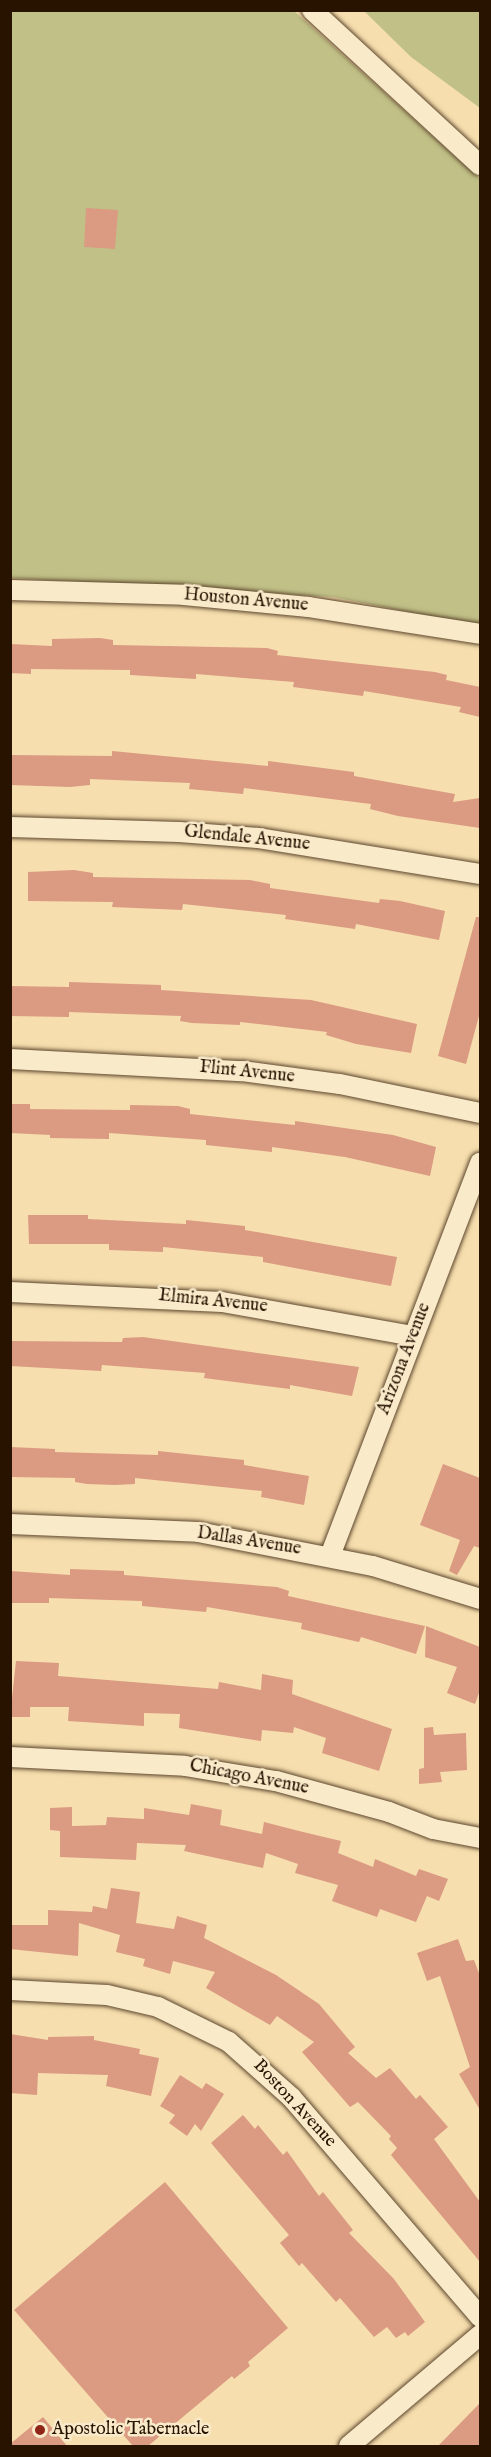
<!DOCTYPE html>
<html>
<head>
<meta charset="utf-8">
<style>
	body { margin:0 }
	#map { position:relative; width:491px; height:2457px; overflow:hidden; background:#f6deae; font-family:"IM FELL English",serif }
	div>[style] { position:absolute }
	.green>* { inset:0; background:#c1c087 }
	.building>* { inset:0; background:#db9a82 }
	.roads { filter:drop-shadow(0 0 2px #5c462c) drop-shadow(0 0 2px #5c462c) }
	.minor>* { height:20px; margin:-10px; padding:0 10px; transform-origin:10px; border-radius:10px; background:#f9eaca }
	.dots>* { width:16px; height:16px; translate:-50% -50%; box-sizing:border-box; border:3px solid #f9eaca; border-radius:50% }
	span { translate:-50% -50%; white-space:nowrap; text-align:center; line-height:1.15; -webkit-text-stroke:5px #f9eaca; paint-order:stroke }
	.street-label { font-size:18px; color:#281300 }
	.poi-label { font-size:18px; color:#281300 }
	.left { translate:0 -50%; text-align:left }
	.frame { position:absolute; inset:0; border:12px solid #281300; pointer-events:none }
</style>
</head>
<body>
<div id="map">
	<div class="green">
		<i style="clip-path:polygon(10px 11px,294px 11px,480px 179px,480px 626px,333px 597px,11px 578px)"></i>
		<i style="clip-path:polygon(364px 11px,480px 11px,480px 108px,411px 57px)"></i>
	</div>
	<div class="building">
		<i style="clip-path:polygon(86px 208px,118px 210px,115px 249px,84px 247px)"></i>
		<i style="clip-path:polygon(100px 638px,113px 640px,113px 645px,267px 648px,278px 651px,277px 655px,435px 672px,447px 675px,446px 680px,480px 687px,480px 717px,459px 712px,461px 707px,364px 691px,363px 696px,293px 687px,294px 682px,196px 674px,196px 679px,130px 675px,130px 670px,31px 669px,31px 674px,10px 673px,10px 644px,52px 646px,52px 639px)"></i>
		<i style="clip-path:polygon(112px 751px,268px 766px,268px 761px,354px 772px,354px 776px,455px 794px,453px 802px,480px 798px,480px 828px,398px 816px,370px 809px,371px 804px,244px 788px,243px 794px,189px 789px,190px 783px,90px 779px,90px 785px,70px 787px,10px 785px,10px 755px,112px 756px)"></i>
		<i style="clip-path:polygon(74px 870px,93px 873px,93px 877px,250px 880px,270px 884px,270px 888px,379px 903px,380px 899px,400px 901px,445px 911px,439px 940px,356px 924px,355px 929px,285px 919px,286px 915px,183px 904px,182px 910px,112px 907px,113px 902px,28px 901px,28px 872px)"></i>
		<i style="clip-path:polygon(476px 917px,480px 917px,480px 1012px,466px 1064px,438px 1056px)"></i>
		<i style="clip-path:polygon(69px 982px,161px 985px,161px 990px,311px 1000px,417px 1024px,411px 1053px,356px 1044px,326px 1035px,327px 1032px,240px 1022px,240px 1025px,192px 1023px,180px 1021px,181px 1016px,69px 1012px,69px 1017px,10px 1016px,10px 986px,69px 987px)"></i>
		<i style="clip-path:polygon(10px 1104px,30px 1104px,30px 1109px,130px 1110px,130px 1105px,178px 1106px,190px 1109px,190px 1114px,295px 1125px,295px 1121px,393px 1135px,436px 1147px,430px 1176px,345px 1157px,272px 1147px,272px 1152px,206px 1145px,206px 1140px,109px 1133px,109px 1139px,50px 1138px,50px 1135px,10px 1133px)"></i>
		<i style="clip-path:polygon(28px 1215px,88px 1215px,88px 1219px,186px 1224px,186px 1220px,245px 1226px,245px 1230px,397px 1257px,391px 1286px,263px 1262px,263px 1257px,163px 1247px,163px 1252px,109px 1250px,109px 1244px,29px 1244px)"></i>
		<i style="clip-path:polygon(143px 1337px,359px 1367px,352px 1396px,290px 1385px,290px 1389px,204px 1378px,205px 1373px,102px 1365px,101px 1371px,10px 1366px,10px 1341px,122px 1342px,123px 1338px)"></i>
		<i style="clip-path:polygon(10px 1447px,55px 1449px,55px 1452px,158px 1455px,158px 1451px,244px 1460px,244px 1465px,309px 1476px,304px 1505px,261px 1497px,262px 1491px,135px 1478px,135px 1484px,115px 1485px,87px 1484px,75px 1482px,75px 1478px,10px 1477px)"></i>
		<i style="clip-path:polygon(443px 1464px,480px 1478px,480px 1548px,474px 1546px,457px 1575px,449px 1571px,460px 1540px,420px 1525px)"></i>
		<i style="clip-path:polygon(70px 1569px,124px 1571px,124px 1575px,277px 1587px,289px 1591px,288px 1596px,425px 1626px,416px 1654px,361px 1637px,359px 1642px,301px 1629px,302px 1623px,207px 1607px,206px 1612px,142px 1606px,142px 1601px,49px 1598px,49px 1603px,10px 1603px,10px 1571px,70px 1575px)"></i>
		<i style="clip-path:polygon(426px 1626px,480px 1647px,480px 1690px,475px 1704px,447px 1693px,457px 1667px,425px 1657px)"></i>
		<i style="clip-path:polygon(16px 1661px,59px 1663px,58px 1676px,218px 1689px,219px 1682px,261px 1690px,262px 1674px,293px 1680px,292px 1694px,392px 1729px,379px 1771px,322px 1753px,326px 1738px,294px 1727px,293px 1733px,262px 1730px,261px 1741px,179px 1728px,180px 1714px,144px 1713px,144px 1726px,68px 1721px,69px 1707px,30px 1707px,30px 1717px,10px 1717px)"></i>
		<i style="clip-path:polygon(433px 1727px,434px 1735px,466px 1733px,467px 1770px,440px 1772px,442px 1782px,419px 1784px,419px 1769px,424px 1768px,424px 1728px)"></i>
		<i style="clip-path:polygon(191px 1804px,222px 1810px,220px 1825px,262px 1834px,264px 1822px,303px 1832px,341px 1841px,338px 1853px,373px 1867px,375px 1859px,416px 1876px,419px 1869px,448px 1879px,439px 1901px,427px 1896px,416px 1922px,380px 1909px,377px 1917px,332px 1901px,338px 1885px,295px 1873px,298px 1864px,266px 1853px,263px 1868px,184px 1851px,186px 1845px,137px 1843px,136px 1860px,60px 1857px,60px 1831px,50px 1830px,50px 1808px,72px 1807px,72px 1826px,106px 1825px,107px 1817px,144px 1819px,144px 1808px,189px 1815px)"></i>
		<i style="clip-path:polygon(111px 1888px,140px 1892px,136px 1923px,174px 1929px,177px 1916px,207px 1925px,204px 1938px,276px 1975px,319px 2004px,355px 2047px,348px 2053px,376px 2078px,390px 2068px,416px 2099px,420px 2095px,448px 2127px,434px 2139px,480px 2202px,480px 2262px,391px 2155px,397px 2148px,389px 2139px,391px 2136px,358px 2102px,350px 2107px,302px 2052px,314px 2042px,277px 2016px,270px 2025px,206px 1988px,215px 1972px,173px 1961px,170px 1974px,143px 1966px,145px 1959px,116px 1952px,120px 1935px,79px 1923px,78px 1956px,10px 1949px,10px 1925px,48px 1925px,48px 1910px,92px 1912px,93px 1906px,107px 1909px)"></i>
		<i style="clip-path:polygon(458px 1939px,466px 1961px,474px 1960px,480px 1976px,480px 2110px,459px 2074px,470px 2067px,440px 1976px,427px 1981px,417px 1953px)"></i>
		<i style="clip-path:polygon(10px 2034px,48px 2040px,48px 2037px,94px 2036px,94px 2040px,140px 2049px,139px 2054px,159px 2058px,151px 2096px,106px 2086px,108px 2075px,38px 2073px,37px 2095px,10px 2093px)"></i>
		<i style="clip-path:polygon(180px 2075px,202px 2089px,206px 2083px,224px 2094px,201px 2131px,195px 2124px,187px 2136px,169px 2123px,175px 2115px,160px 2106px)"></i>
		<i style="clip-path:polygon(243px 2115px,255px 2129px,258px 2125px,283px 2155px,287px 2151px,319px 2196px,323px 2192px,353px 2230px,349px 2233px,394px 2279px,425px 2322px,408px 2336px,405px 2332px,396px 2338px,387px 2327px,374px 2337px,340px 2298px,336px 2302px,302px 2263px,299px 2266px,280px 2243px,289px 2235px,211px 2143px)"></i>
		<i style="clip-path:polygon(165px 2182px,288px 2328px,248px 2362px,250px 2366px,234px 2379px,232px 2376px,148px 2446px,133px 2446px,14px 2310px)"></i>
		<i style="clip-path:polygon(480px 2403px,480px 2446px,438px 2446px)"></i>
		<i style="clip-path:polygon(43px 2417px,67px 2446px,10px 2446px,10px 2444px)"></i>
	</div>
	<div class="roads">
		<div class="minor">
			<i style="left:312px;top:10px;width:229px;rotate:42.7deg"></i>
			<i style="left:10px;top:590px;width:174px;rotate:1.6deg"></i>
			<i style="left:184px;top:595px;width:125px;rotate:5.5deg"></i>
			<i style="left:308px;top:607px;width:174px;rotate:8.9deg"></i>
			<i style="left:10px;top:827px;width:169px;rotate:1.7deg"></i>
			<i style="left:179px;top:832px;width:79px;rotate:4.3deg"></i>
			<i style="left:258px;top:838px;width:225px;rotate:9.2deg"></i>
			<i style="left:10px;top:1059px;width:232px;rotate:3deg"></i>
			<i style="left:242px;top:1071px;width:99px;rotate:7.6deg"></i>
			<i style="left:340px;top:1084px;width:143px;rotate:11.7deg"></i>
			<i style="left:10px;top:1292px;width:212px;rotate:2.7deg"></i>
			<i style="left:222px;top:1302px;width:194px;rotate:10.1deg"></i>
			<i style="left:10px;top:1524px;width:188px;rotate:2.4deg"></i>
			<i style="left:198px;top:1532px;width:178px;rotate:11deg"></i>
			<i style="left:373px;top:1566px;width:112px;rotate:17.1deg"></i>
			<i style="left:330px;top:1556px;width:421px;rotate:-69.1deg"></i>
			<i style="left:10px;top:1757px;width:175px;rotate:2.9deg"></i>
			<i style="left:185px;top:1766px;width:92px;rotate:9.4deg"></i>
			<i style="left:276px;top:1781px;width:117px;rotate:15.3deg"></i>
			<i style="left:389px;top:1812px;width:47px;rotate:21.1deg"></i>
			<i style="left:433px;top:1829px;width:48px;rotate:10.8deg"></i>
			<i style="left:10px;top:1990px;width:97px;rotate:3deg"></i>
			<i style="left:107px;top:1995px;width:52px;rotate:13.2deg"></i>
			<i style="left:158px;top:2007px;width:79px;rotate:26.2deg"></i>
			<i style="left:229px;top:2042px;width:83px;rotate:41.6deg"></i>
			<i style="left:291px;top:2097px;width:290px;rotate:49.3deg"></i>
			<i style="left:349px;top:2446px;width:172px;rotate:-40.3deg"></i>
		</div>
	</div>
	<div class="dots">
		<i style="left:40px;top:2430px;background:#8f2418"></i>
	</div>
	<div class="street-label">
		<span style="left:246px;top:601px;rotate:5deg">Houston Avenue</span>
		<span style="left:247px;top:839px;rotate:6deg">Glendale Avenue</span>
		<span style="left:247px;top:1073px;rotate:6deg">Flint Avenue</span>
		<span style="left:213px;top:1302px;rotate:6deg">Elmira Avenue</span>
		<span style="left:405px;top:1359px;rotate:-69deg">Arizona Avenue</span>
		<span style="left:249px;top:1542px;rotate:9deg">Dallas Avenue</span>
		<span style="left:249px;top:1778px;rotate:11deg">Chicago Avenue</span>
		<span style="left:294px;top:2104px;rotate:47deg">Boston Avenue</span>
	</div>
	<div class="poi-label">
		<span class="left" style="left:52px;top:2430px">Apostolic Tabernacle</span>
	</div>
	<div class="frame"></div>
</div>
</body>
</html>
